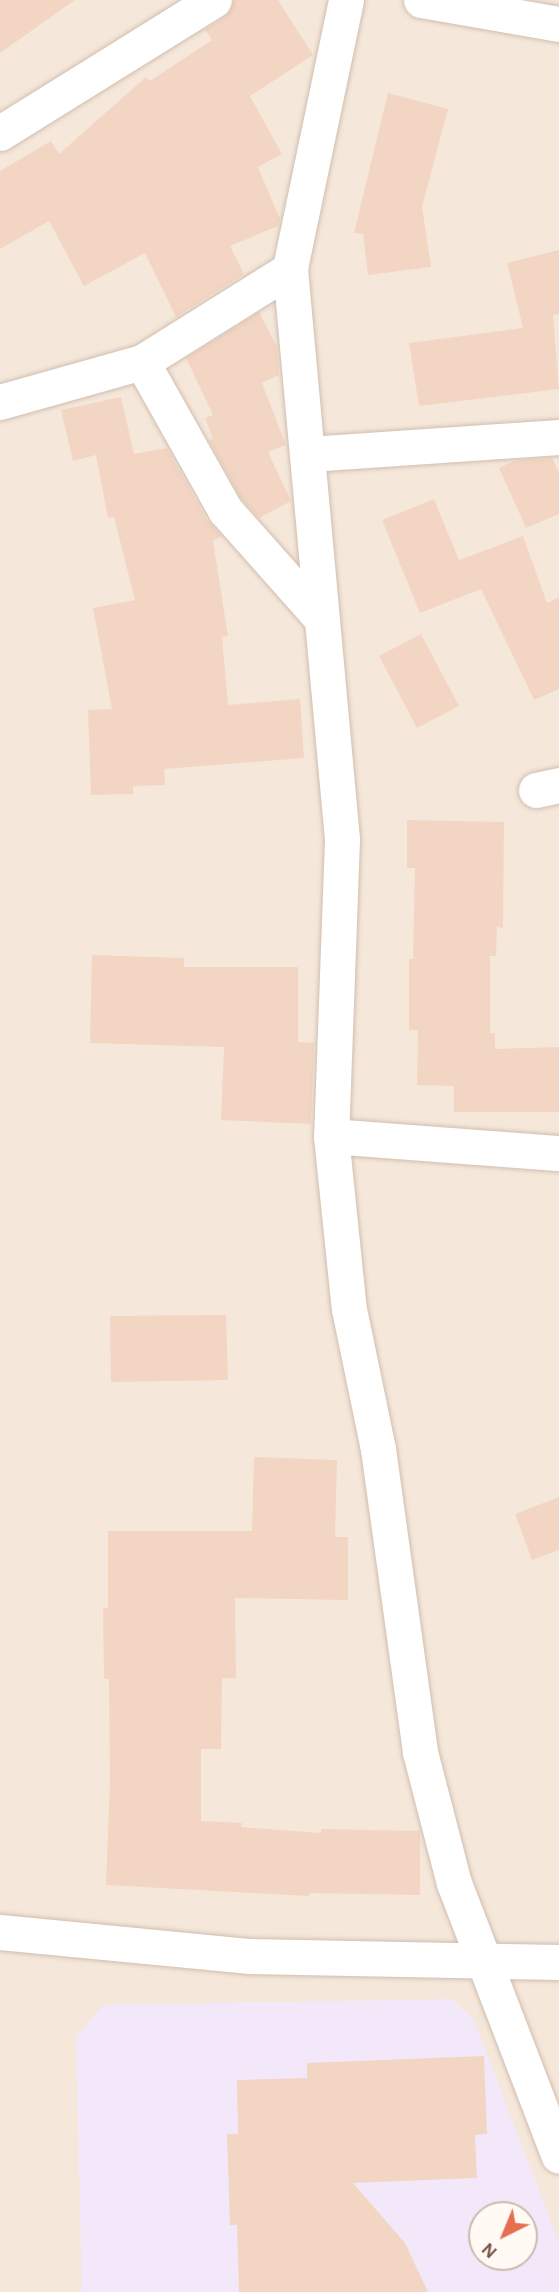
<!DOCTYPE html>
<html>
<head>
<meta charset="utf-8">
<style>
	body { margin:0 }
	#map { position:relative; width:559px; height:2292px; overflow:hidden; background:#fdf6ec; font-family:"Alegreya Sans",sans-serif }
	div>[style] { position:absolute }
	.residential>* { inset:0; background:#f5e8da }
	.education>* { inset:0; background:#f3e8fa }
	.building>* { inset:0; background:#f3d5c3 }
	.roads { filter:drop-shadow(0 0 2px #d1beb0) drop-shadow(0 0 2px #d1beb0) }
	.minor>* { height:35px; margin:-17.5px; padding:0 17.5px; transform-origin:17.5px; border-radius:17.5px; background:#fff }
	span { translate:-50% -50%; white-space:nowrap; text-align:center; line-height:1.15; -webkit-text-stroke:7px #fffaf3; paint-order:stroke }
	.north { position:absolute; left:468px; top:2201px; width:70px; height:70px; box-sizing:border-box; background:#fffaf3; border:2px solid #cabbb1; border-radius:50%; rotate:223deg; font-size:19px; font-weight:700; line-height:28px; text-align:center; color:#7a5c4d }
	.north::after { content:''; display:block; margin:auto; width:24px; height:32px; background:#e76f51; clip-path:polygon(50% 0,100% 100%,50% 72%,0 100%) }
</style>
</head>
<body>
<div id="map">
	<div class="residential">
		<i style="clip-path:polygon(evenodd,0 0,559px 0,559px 2292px,0 2292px,0 0,482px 2215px,524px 2215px,524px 2257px,482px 2257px,482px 2215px)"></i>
	</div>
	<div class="education">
		<i style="clip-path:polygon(evenodd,452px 1999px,474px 2020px,559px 2243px,559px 2292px,82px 2292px,76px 2037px,103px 2005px,452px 1999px,482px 2215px,524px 2215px,524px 2257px,482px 2257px,482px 2215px)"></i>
	</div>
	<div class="building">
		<i style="clip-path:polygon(0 0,75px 0,0 53px)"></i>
		<i style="clip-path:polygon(234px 0,278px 0,313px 55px,250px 96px,282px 154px,258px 167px,280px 219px,278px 226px,230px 246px,244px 274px,176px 317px,145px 253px,84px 286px,49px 221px,0 249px,0 171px,51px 141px,59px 154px,146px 77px,150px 81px,212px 40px,205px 30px,225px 17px)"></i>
		<i style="clip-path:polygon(388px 93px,448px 109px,422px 207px,431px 267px,368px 275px,363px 234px,354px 233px)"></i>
		<i style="clip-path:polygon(559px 250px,559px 314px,553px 315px,559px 389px,419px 406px,409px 343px,523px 328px,507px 263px)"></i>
		<i style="clip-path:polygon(259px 312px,277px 347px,279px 375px,262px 383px,286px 445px,268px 452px,291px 501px,259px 518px,241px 498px,209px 440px,213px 439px,205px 418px,213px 415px,186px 358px)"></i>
		<i style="clip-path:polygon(121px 397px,134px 454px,167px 448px,207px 520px,222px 536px,213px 541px,228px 636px,222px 637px,228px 705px,300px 699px,304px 758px,164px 769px,165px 785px,133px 786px,133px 794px,91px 795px,88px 710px,112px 709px,93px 608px,135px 600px,114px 517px,108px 518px,96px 455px,73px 461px,61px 410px)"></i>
		<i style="clip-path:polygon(552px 458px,559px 472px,559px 514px,526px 528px,499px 468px,517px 460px)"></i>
		<i style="clip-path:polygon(434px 499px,459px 560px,523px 536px,547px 603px,559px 597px,559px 689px,534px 700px,481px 589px,420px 613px,382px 520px)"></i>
		<i style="clip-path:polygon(421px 634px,459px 706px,417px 728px,379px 656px)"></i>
		<i style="clip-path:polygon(407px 820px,504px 822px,503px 929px,497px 926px,496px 956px,490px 956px,490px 1033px,495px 1033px,495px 1049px,559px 1047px,559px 1112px,454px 1112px,454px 1086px,417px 1085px,418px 1030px,409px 1030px,409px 959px,413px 959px,415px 868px,407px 868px)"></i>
		<i style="clip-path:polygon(92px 955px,184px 958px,184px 967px,298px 967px,298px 1042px,314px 1043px,311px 1124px,221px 1120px,224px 1047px,90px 1043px)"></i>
		<i style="clip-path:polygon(226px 1315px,228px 1380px,111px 1382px,110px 1316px)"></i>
		<i style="clip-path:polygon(254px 1457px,337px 1460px,335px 1537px,348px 1537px,348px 1600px,235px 1598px,236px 1678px,222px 1678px,221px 1749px,201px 1749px,201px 1821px,242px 1823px,241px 1827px,321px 1833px,321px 1829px,420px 1831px,420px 1895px,309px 1893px,309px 1896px,106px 1885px,110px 1781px,109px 1679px,104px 1679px,103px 1608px,108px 1608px,108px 1531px,252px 1531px)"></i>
		<i style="clip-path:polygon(559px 1497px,559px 1550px,532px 1560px,515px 1514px)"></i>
		<i style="clip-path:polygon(484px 2056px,487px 2134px,475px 2135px,477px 2178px,353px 2183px,405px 2243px,428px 2292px,239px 2292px,237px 2225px,230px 2225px,227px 2134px,238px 2134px,237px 2080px,307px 2078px,307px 2063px)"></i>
	</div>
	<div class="roads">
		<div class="minor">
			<i style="left:346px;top:0;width:275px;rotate:101.8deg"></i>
			<i style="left:290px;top:269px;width:572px;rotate:84.79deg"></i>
			<i style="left:342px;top:839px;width:297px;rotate:92.1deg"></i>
			<i style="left:331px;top:1136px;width:229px;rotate:4.3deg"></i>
			<i style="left:421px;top:0;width:140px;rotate:9.9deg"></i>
			<i style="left:0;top:133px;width:252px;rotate:-31.9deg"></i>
			<i style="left:142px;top:362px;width:175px;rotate:-32.1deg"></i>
			<i style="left:0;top:402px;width:148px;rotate:-15.7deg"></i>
			<i style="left:142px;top:362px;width:170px;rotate:60.7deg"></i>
			<i style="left:225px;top:510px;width:144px;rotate:48.4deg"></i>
			<i style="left:308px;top:454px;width:252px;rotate:-3.9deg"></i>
			<i style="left:536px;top:790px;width:24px;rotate:-12deg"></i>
			<i style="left:331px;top:1136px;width:174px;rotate:84.1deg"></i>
			<i style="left:349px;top:1309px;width:143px;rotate:78.3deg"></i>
			<i style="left:378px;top:1449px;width:306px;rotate:82.1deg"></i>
			<i style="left:420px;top:1752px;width:135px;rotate:75.5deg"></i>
			<i style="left:454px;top:1883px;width:292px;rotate:69deg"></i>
			<i style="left:0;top:1932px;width:249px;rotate:5.5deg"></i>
			<i style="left:248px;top:1956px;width:311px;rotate:1.1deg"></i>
		</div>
	</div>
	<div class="north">N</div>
</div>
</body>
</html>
